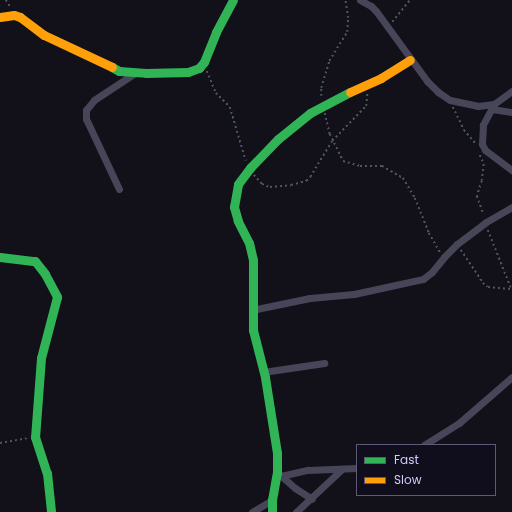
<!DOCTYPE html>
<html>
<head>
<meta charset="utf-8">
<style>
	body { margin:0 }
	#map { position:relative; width:512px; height:512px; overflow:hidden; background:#121018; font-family:Poppins,sans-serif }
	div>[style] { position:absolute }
	.path>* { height:1.5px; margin-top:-0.75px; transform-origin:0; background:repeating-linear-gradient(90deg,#4a5761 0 2px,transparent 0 5px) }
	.street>* { height:7px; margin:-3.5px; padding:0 3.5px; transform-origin:3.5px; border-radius:3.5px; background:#474659 }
	.fast>* { height:9px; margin:-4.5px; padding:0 4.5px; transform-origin:4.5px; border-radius:4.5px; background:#30b455 }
	.slow>* { height:9px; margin:-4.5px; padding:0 4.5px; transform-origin:4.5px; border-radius:4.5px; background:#ff9f0a }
	span { translate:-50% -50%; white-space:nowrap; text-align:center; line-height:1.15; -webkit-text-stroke:3.5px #100d1c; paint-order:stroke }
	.legend { position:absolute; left:356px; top:444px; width:140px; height:52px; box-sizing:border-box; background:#100d1c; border:1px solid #5e5975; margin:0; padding:5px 7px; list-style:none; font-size:12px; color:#d2ccfa }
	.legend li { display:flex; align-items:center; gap:8px; height:20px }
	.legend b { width:20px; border:1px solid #5e5975 }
</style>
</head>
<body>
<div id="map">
	<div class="path">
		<i style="left:6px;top:0;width:9px;rotate:58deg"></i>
		<i style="left:392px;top:22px;width:28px;rotate:-51deg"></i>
		<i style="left:207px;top:71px;width:24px;rotate:68deg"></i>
		<i style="left:216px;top:93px;width:20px;rotate:45deg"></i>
		<i style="left:230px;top:107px;width:56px;rotate:73.5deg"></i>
		<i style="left:321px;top:96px;width:8px;rotate:-90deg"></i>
		<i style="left:321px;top:88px;width:28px;rotate:-73deg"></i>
		<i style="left:329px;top:61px;width:34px;rotate:-58deg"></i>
		<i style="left:347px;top:32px;width:14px;rotate:-86deg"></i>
		<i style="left:348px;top:18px;width:18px;rotate:-99deg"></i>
		<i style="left:453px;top:107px;width:25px;rotate:64deg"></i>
		<i style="left:464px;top:130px;width:18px;rotate:49deg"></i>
		<i style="left:325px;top:113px;width:22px;rotate:77deg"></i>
		<i style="left:330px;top:134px;width:30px;rotate:64deg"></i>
		<i style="left:343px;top:161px;width:18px;rotate:16deg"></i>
		<i style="left:360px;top:166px;width:22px"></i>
		<i style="left:382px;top:166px;width:24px;rotate:30deg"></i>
		<i style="left:403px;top:178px;width:23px;rotate:59deg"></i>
		<i style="left:415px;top:198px;width:38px;rotate:68deg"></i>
		<i style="left:429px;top:233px;width:22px;rotate:60deg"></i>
		<i style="left:480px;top:155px;width:10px;rotate:66deg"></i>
		<i style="left:484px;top:164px;width:17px;rotate:97deg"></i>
		<i style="left:482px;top:181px;width:16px;rotate:108deg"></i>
		<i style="left:477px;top:196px;width:20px;rotate:70deg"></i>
		<i style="left:254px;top:175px;width:12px;rotate:48deg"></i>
		<i style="left:262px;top:184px;width:9px;rotate:21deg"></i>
		<i style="left:270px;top:187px;width:21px;rotate:-5deg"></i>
		<i style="left:291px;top:185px;width:16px;rotate:-15deg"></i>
		<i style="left:306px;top:181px;width:6px;rotate:-45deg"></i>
		<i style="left:310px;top:177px;width:42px;rotate:-58.6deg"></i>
		<i style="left:332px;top:141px;width:49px;rotate:-45.8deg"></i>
		<i style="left:366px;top:106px;width:12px;rotate:-85deg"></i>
		<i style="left:488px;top:230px;width:62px;rotate:68.4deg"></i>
		<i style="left:461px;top:250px;width:40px;rotate:56deg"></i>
		<i style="left:483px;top:283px;width:6px;rotate:39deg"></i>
		<i style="left:488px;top:287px;width:24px;rotate:5deg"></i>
		<i style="left:0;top:443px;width:28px;rotate:-10deg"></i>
	</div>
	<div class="street">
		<i style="left:360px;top:0;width:13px;rotate:29deg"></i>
		<i style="left:371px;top:6px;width:7px;rotate:45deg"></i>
		<i style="left:376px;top:11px;width:87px;rotate:53.9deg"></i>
		<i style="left:427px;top:81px;width:16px;rotate:45deg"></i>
		<i style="left:438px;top:92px;width:14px;rotate:34deg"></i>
		<i style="left:450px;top:100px;width:29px;rotate:12deg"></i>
		<i style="left:478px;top:106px;width:16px;rotate:-7deg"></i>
		<i style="left:494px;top:104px;width:22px;rotate:-36deg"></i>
		<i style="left:494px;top:104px;width:24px;rotate:118deg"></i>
		<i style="left:483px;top:125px;width:19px;rotate:93deg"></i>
		<i style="left:482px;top:144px;width:7px;rotate:63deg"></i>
		<i style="left:485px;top:150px;width:34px;rotate:37deg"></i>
		<i style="left:492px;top:109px;width:20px;rotate:9deg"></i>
		<i style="left:119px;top:189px;width:77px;rotate:-115.2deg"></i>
		<i style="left:86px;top:119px;width:9px;rotate:-90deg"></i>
		<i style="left:86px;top:110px;width:13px;rotate:-51deg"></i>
		<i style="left:94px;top:100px;width:49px;rotate:-33.4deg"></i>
		<i style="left:252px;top:310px;width:59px;rotate:-11.7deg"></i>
		<i style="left:310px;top:298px;width:44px;rotate:-5.2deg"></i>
		<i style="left:354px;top:294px;width:71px;rotate:-12.3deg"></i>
		<i style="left:423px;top:279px;width:11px;rotate:-38deg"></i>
		<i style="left:432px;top:272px;width:19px;rotate:-51deg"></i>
		<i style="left:444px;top:257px;width:18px;rotate:-45deg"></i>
		<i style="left:457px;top:244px;width:36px;rotate:-37deg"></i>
		<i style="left:486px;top:222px;width:30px;rotate:-30deg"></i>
		<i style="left:263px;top:372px;width:62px;rotate:-8.4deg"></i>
		<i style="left:424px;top:445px;width:41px;rotate:-32.2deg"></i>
		<i style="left:459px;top:423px;width:70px;rotate:-41deg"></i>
		<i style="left:279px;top:474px;width:21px;rotate:41deg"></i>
		<i style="left:295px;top:488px;width:20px;rotate:33deg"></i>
		<i style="left:281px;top:476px;width:28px;rotate:-13deg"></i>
		<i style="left:308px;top:470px;width:49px;rotate:-2.3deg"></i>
		<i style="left:252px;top:512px;width:23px;rotate:-31deg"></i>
		<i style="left:296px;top:512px;width:63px;rotate:-43.1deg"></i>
	</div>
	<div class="fast">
		<i style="left:112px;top:67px;width:8px;rotate:30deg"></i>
		<i style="left:119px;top:71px;width:27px;rotate:4deg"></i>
		<i style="left:146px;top:73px;width:42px;rotate:-1.4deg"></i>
		<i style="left:188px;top:72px;width:12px;rotate:-20deg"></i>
		<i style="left:199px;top:68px;width:8px;rotate:-50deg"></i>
		<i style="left:204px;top:62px;width:32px;rotate:-68deg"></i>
		<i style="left:216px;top:32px;width:36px;rotate:-62deg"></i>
		<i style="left:0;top:257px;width:35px;rotate:7deg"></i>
		<i style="left:35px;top:261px;width:16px;rotate:52deg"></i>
		<i style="left:45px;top:274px;width:26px;rotate:62deg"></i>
		<i style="left:57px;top:297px;width:63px;rotate:104.7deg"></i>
		<i style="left:41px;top:358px;width:79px;rotate:94.3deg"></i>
		<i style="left:35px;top:437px;width:38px;rotate:72deg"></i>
		<i style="left:47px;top:473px;width:39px;rotate:84deg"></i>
		<i style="left:272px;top:512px;width:12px;rotate:-90deg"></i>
		<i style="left:272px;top:500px;width:27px;rotate:-80deg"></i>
		<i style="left:277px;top:473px;width:20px;rotate:-90deg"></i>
		<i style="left:277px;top:453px;width:77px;rotate:-99deg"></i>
		<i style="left:265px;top:377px;width:49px;rotate:-104.3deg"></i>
		<i style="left:253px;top:330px;width:70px;rotate:-90deg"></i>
		<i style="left:253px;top:260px;width:17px;rotate:-103deg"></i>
		<i style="left:249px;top:243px;width:25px;rotate:-117deg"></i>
		<i style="left:238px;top:221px;width:15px;rotate:-106deg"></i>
		<i style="left:234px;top:207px;width:23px;rotate:-80deg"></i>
		<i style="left:238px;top:184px;width:20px;rotate:-53deg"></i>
		<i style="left:250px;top:168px;width:40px;rotate:-46deg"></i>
		<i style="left:278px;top:139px;width:41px;rotate:-39.1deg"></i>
		<i style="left:310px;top:113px;width:45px;rotate:-27.7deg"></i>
	</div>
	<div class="slow">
		<i style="left:0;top:17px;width:14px;rotate:-8deg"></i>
		<i style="left:14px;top:15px;width:6px;rotate:18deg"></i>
		<i style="left:20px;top:17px;width:30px;rotate:37deg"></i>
		<i style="left:44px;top:35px;width:75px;rotate:25.2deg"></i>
		<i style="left:350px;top:92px;width:34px;rotate:-24deg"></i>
		<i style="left:381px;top:78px;width:34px;rotate:-32deg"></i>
	</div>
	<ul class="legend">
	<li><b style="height:5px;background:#30b455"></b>Fast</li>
	<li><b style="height:5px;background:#ff9f0a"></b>Slow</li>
	</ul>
</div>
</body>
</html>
